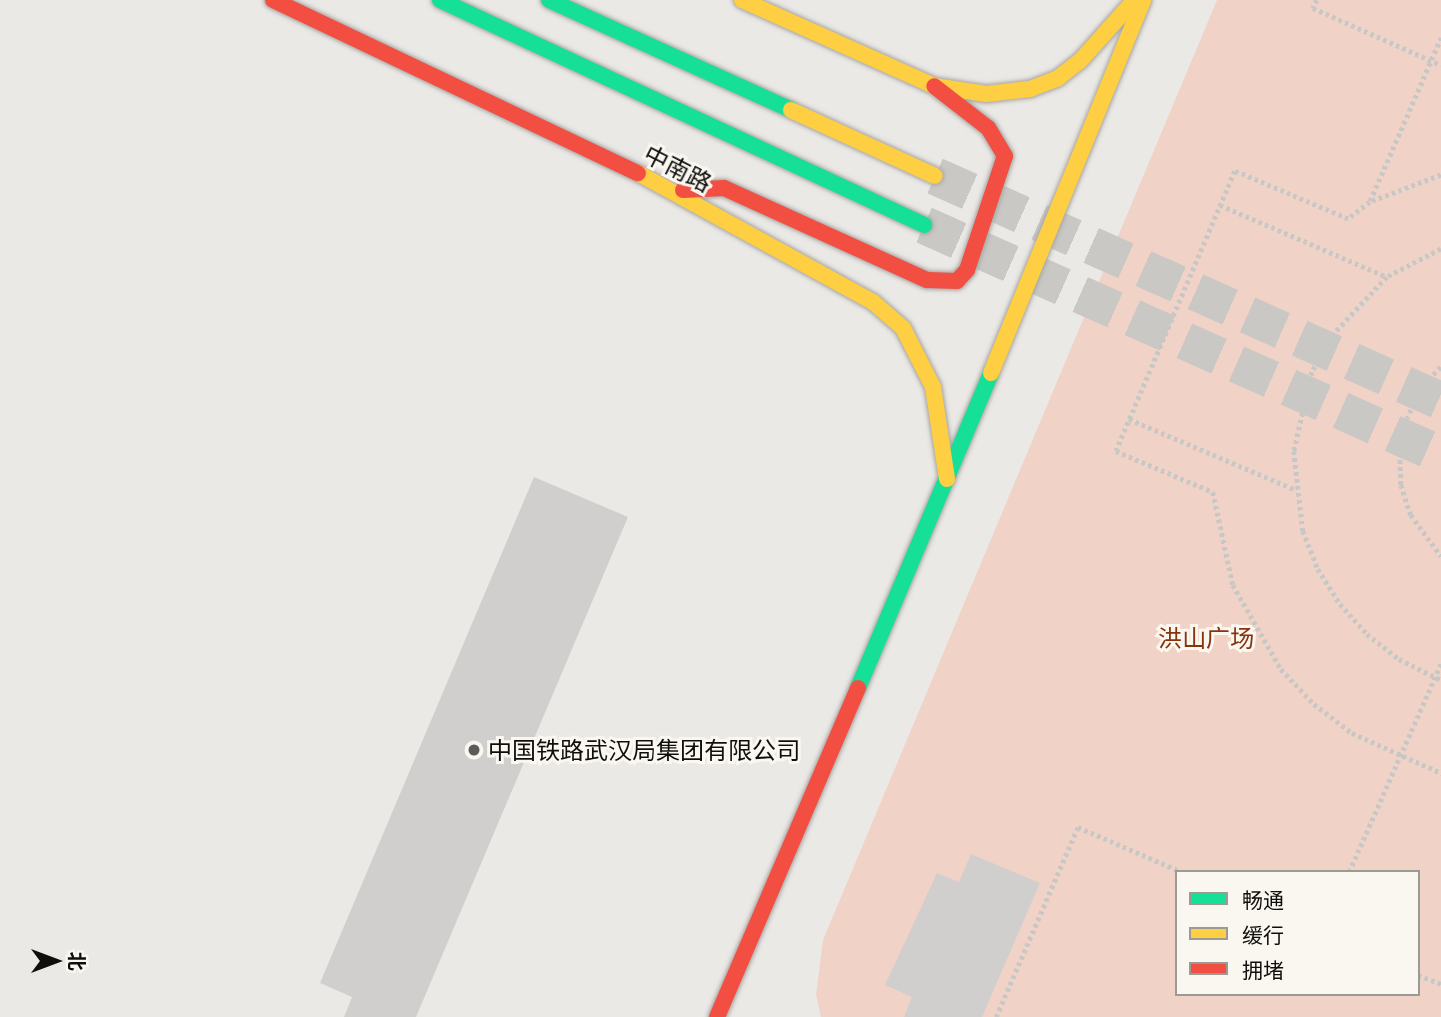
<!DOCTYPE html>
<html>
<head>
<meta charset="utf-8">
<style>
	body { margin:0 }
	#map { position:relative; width:1441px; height:1017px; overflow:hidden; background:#ebe9e6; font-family:"Exo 2","Noto Sans SC",sans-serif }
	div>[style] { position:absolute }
	.green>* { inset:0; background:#f1d2c6 }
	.building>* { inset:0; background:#d1cfcd }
	.primary-tunnel>* { height:38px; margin-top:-19px; transform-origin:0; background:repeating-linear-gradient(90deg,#cac8c5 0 38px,transparent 0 57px) }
	.path>* { height:4.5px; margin-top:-2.25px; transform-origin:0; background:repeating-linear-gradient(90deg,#c7c7c6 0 3.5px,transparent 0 7px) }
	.roads { filter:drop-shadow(0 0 2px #a7a6a3) drop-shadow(0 0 2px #a7a6a3) }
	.fast>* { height:16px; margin:-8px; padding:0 8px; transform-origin:8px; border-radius:8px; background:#16e098 }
	.slow>* { height:16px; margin:-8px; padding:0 8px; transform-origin:8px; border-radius:8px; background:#ffcf43 }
	.jam>* { height:16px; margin:-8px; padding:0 8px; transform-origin:8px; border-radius:8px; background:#f24e42 }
	.dots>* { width:19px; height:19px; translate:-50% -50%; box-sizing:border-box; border:4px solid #faf7f1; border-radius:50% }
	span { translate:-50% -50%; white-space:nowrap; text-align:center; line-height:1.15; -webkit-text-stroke:6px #faf7f1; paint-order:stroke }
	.street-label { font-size:24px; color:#0f0e0c }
	.park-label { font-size:24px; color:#87330b }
	.poi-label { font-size:24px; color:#0f0e0c }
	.left { translate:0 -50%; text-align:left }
	.legend { position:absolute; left:1175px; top:870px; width:245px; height:126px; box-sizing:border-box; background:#faf7f1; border:2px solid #9c9a95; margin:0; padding:9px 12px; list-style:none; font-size:21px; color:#0f0e0c }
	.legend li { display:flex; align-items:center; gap:14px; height:35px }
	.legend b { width:35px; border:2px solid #9c9a95 }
	.north { position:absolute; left:21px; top:926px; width:70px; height:70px; -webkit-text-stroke:5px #faf7f1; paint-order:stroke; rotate:90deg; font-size:19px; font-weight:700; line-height:28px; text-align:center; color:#0f0e0c }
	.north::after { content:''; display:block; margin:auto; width:24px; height:32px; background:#0f0e0c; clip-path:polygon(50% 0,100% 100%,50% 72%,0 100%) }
</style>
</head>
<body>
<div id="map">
	<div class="green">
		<i style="clip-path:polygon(evenodd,1217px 0,1441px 0,1441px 1017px,821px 1017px,816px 995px,823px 940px,1217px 0,1177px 872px,1418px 872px,1418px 994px,1177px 994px,1177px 872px)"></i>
	</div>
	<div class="building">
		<i style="clip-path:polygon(534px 477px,628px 517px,416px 1017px,344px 1017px,352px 997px,320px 983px)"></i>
		<i style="clip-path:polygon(971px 854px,1040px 883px,982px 1017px,904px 1017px,912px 997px,885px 985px,937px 873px,959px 882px)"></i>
	</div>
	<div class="primary-tunnel">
		<i style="left:935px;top:176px;width:554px;rotate:23.97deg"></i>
		<i style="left:924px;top:225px;width:566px;rotate:23.98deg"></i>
	</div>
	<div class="path">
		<i style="left:1317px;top:0;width:9px;rotate:117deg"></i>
		<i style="left:1313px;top:8px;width:140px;rotate:24deg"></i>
		<i style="left:1441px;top:175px;width:76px;rotate:159.2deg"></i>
		<i style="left:1370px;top:202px;width:28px;rotate:142deg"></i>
		<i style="left:1348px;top:219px;width:123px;rotate:-157deg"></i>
		<i style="left:1235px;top:171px;width:304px;rotate:113deg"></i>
		<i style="left:1116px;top:451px;width:105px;rotate:22.9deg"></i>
		<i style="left:1213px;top:492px;width:95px;rotate:77.9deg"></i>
		<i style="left:1233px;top:585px;width:97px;rotate:60.3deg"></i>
		<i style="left:1281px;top:669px;width:48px;rotate:46.7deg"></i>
		<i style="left:1314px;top:704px;width:48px;rotate:37.3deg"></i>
		<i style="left:1352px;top:733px;width:98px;rotate:24.2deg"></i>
		<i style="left:1370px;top:201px;width:178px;rotate:-66.5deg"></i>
		<i style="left:1220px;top:205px;width:182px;rotate:23.3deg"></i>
		<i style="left:1441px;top:249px;width:61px;rotate:152.6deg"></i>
		<i style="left:1387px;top:277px;width:81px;rotate:133deg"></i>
		<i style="left:1332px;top:336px;width:41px;rotate:119.1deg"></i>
		<i style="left:1312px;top:372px;width:81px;rotate:102.8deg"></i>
		<i style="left:1294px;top:451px;width:81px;rotate:83.6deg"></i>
		<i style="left:1303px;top:531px;width:41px;rotate:68.5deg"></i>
		<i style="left:1318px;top:569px;width:41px;rotate:57.8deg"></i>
		<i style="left:1340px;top:604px;width:40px;rotate:48deg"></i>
		<i style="left:1367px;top:634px;width:41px;rotate:38deg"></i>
		<i style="left:1399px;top:659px;width:47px;rotate:26.6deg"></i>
		<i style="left:1441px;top:367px;width:25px;rotate:133deg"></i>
		<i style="left:1424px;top:385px;width:37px;rotate:117deg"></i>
		<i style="left:1407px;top:418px;width:36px;rotate:101deg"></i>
		<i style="left:1400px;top:453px;width:32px;rotate:88deg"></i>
		<i style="left:1401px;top:485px;width:32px;rotate:72deg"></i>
		<i style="left:1411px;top:515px;width:51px;rotate:53.8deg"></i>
		<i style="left:1129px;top:419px;width:181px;rotate:23deg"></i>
		<i style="left:1349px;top:872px;width:228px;rotate:-66.2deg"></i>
		<i style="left:1418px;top:975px;width:25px;rotate:21deg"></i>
		<i style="left:996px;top:1017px;width:207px;rotate:-66.7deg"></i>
		<i style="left:1078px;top:827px;width:113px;rotate:23.4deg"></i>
	</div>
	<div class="roads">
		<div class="fast">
			<i style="left:440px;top:0;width:534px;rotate:24.93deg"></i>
			<i style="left:549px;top:0;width:266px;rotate:24.4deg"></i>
			<i style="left:858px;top:688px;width:342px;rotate:-67.1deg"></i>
		</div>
		<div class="slow">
			<i style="left:742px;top:0;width:210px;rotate:24.1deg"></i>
			<i style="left:934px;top:86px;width:53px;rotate:8.7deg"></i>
			<i style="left:986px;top:94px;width:44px;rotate:-6.5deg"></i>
			<i style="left:1030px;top:89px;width:30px;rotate:-21deg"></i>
			<i style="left:1058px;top:78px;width:28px;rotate:-38deg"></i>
			<i style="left:1080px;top:61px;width:76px;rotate:-48.2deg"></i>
			<i style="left:791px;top:110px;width:158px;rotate:24.6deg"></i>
			<i style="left:638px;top:173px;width:268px;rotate:28.8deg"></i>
			<i style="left:873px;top:302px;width:40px;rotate:41deg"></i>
			<i style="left:903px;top:328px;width:66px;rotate:63deg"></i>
			<i style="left:933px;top:387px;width:93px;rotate:81.3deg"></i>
			<i style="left:991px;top:373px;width:403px;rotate:-67.8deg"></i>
		</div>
		<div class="jam">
			<i style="left:273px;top:0;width:404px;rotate:25.4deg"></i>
			<i style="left:683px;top:190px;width:41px;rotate:-2.8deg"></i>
			<i style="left:724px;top:188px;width:223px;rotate:24.4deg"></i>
			<i style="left:927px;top:280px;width:30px;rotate:2deg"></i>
			<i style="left:957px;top:281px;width:15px;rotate:-48deg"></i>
			<i style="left:967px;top:270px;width:120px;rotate:-71.6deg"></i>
			<i style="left:1005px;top:156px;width:33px;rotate:-121deg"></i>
			<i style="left:988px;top:128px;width:68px;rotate:-142.1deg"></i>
			<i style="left:717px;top:1017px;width:358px;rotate:-66.8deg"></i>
		</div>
	</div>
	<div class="dots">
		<i style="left:474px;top:750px;background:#5c5b58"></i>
	</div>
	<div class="street-label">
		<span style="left:678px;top:168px;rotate:27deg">中南路</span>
	</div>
	<div class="park-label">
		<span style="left:1206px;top:638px">洪山广场</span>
	</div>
	<div class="poi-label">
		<span class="left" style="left:488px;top:750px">中国铁路武汉局集团有限公司</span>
	</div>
	<ul class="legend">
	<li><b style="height:9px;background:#16e098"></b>畅通</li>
	<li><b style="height:9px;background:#ffcf43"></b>缓行</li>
	<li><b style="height:9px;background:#f24e42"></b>拥堵</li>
	</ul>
	<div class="north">北</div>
</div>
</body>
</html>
